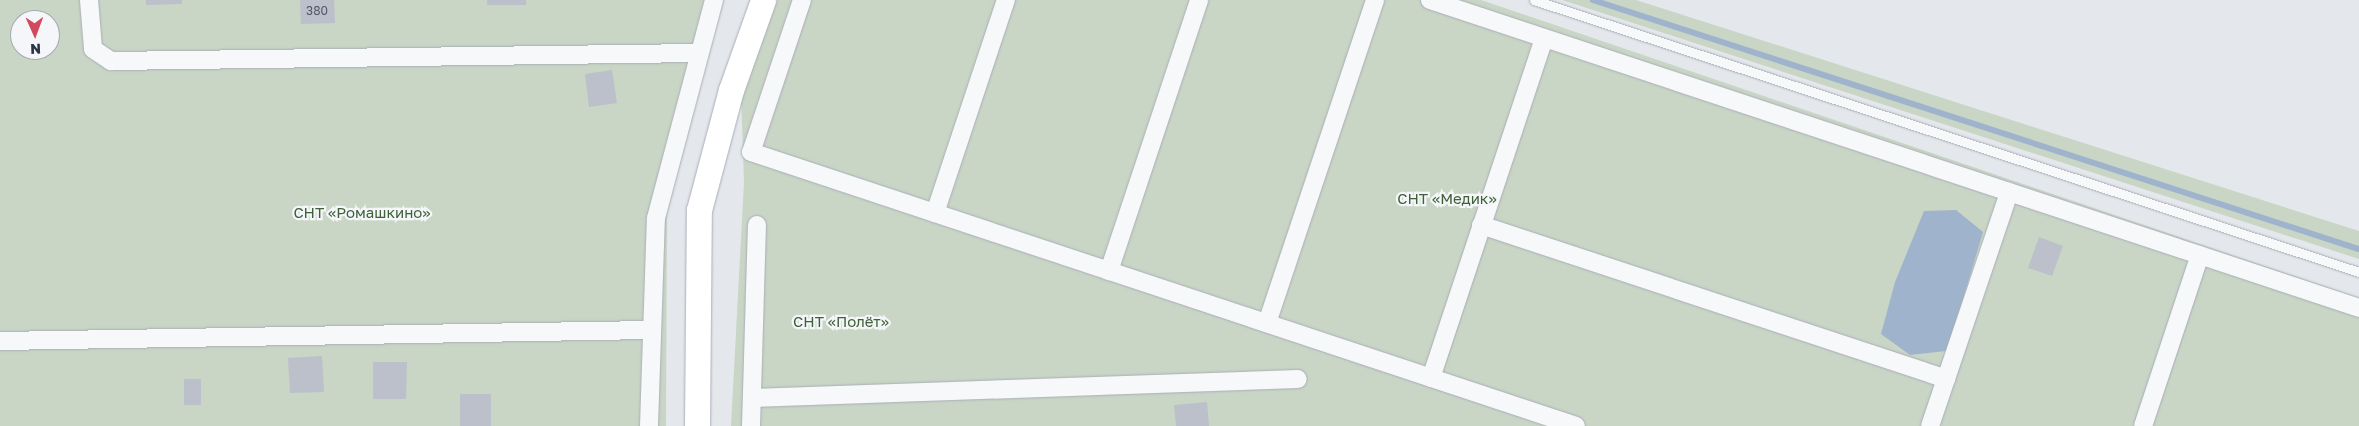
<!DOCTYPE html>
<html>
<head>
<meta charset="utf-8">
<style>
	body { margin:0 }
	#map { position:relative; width:2359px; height:426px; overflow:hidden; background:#e4e7ec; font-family:"Golos Text",sans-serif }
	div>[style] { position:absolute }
	.green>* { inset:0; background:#c9d6c5 }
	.water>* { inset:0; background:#9fb4cc }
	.stream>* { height:5.5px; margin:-2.75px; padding:0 2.75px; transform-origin:2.75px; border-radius:2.75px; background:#9fb4cc }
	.building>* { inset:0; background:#bbc0ca }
	.roads { filter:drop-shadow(0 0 1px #a9aeb7) drop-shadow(0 0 1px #a9aeb7) }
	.lane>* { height:9px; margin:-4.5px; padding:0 4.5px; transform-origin:4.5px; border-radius:4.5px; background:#f7f8fa }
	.street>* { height:18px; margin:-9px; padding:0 9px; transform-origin:9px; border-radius:9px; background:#f7f8fa }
	.secondary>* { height:25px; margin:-12.5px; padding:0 12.5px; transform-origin:12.5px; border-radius:12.5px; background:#fff }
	span { translate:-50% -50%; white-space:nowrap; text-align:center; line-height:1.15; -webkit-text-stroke:4.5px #f4f6f9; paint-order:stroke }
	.number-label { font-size:12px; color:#4f5766 }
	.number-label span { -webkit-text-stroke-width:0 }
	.park-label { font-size:15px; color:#3f6138 }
	.north { position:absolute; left:10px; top:10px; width:50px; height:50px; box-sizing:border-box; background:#f4f6f9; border:1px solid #a4a8b1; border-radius:50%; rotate:178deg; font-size:14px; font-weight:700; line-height:20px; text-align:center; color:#2b3445 }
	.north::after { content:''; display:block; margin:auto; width:18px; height:22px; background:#d1495b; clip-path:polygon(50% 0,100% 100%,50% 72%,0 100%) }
</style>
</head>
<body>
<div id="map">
	<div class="green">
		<i style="clip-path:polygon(evenodd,0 0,723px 0,667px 213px,666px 426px,0 426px,0 0,20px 20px,50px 20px,50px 50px,20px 50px,20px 20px)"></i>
		<i style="clip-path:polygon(774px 0,1481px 0,2359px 298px,2359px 426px,731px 426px,744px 182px,741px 95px)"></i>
		<i style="clip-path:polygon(1562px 0,1636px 0,2359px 231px,2359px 259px)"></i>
	</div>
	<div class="water">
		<i style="clip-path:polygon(1956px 210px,1983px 232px,1963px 299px,1946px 351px,1910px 355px,1881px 334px,1895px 282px,1924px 211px)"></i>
	</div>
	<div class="stream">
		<i style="left:1593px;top:0;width:805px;rotate:18.01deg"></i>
	</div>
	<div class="building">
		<i style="clip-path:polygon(146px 0,182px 0,182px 4px,146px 5px)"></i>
		<i style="clip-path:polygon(300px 0,334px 0,335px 23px,301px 24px)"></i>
		<i style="clip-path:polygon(487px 0,526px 0,526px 5px,487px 5px)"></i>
		<i style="clip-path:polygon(612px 70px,617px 103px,589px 107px,585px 74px)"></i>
		<i style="clip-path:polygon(2039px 237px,2063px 246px,2052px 276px,2028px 268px)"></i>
		<i style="clip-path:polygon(322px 356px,324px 392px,290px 393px,288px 358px)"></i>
		<i style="clip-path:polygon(373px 362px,407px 362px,406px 399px,373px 399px)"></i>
		<i style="clip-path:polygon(184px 379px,201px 379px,201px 405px,184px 405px)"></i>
		<i style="clip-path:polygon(460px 394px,491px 394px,491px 426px,460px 426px)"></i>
		<i style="clip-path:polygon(1207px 402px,1209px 426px,1176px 426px,1174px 405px)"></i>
	</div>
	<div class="roads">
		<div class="lane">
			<i style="left:1534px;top:0;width:869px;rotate:18.25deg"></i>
		</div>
		<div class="street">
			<i style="left:89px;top:0;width:49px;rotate:85.3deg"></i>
			<i style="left:93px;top:49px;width:22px;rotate:34deg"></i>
			<i style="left:111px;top:61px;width:586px;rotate:-0.78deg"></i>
			<i style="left:802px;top:0;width:160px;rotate:108.5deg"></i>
			<i style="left:751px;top:152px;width:869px;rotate:18.37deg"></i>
			<i style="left:1430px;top:0;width:979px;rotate:18.34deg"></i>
			<i style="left:935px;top:213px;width:225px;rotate:-71.6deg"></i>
			<i style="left:1481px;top:225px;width:490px;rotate:18.3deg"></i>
			<i style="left:1109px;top:271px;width:286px;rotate:-71.6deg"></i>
			<i style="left:1267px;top:323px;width:341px;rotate:-71.5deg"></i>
			<i style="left:0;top:341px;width:651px;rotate:-0.97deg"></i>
			<i style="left:1431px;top:378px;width:358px;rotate:-71.6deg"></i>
			<i style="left:752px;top:398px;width:546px;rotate:-1.99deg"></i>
			<i style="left:649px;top:426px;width:208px;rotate:-88.1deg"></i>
			<i style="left:656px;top:218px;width:226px;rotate:-75.1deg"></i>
			<i style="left:751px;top:426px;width:201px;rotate:-88.3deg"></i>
			<i style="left:1930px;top:426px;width:247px;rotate:-71.3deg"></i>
			<i style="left:2143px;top:426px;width:180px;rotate:-71.6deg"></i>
		</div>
		<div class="secondary">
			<i style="left:697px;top:426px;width:216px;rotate:-89.5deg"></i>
			<i style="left:699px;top:210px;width:124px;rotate:-75.1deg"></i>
			<i style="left:731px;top:90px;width:96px;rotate:-70.4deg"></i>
		</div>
	</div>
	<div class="number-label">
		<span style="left:317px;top:11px">380</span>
	</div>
	<div class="park-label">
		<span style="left:1447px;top:199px">СНТ «Медик»</span>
		<span style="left:362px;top:213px">СНТ «Ромашкино»</span>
		<span style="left:841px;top:322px">СНТ «Полёт»</span>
	</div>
	<div class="north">N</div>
</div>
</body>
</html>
